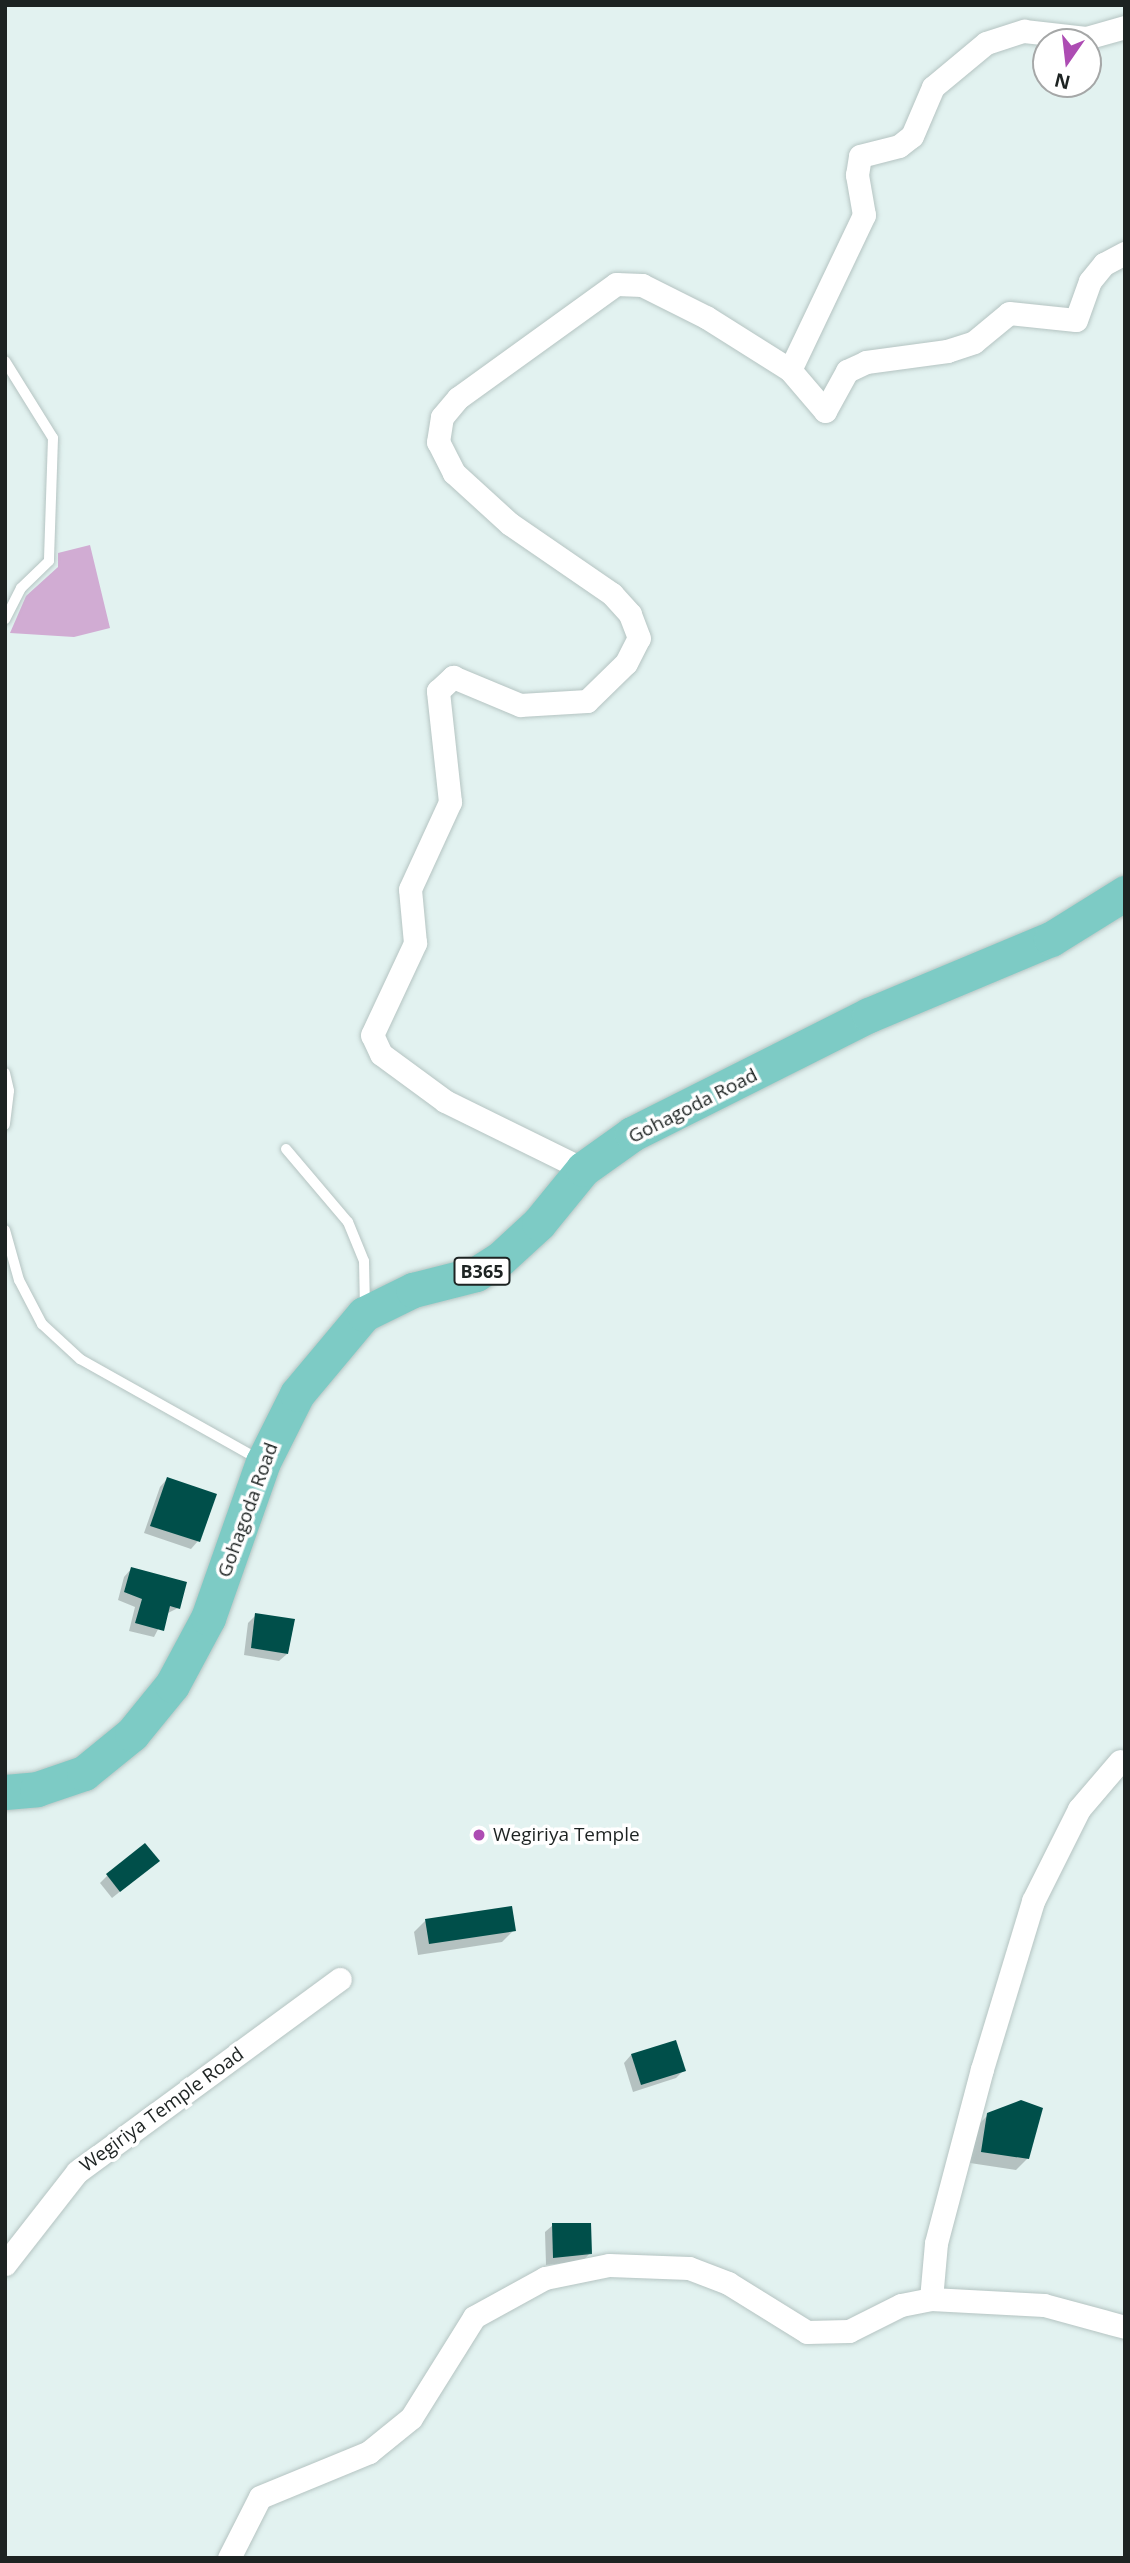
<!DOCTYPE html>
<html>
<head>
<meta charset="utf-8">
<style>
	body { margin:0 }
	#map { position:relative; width:1130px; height:2563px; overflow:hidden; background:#e2f2f0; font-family:"Open Sans",sans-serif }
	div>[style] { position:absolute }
	.forest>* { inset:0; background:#d1acd3 }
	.shadow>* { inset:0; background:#0003 }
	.building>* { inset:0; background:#004f4a }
	.roads { filter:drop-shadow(0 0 2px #b5c4c2) drop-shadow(0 0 2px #b5c4c2) }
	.lane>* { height:10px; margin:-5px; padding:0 5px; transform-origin:5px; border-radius:5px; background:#fff }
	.street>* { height:23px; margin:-11.5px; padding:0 11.5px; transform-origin:11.5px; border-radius:11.5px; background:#fff }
	.primary>* { height:35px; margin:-17.5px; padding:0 17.5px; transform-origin:17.5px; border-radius:17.5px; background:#7dcbc5 }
	.dots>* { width:19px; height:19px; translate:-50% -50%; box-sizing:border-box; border:4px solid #fff; border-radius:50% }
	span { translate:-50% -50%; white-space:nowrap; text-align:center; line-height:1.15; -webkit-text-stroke:7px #fff; paint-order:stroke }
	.shield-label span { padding:2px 5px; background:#fff; border:2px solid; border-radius:5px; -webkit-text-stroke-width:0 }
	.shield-label { font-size:18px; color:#1d2322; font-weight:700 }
	.street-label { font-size:19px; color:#1d2322 }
	.poi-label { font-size:19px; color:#1d2322 }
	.left { translate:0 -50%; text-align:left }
	.frame { position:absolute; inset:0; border:7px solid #1d2322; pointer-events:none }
	.north { position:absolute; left:1032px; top:28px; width:70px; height:70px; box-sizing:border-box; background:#fff; border:2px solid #a5a7a7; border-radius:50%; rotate:194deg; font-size:19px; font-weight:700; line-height:28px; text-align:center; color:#1d2322 }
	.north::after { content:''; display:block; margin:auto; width:24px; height:32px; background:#ad4cb3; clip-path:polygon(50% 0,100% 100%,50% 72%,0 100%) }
</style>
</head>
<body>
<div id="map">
	<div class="forest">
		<i style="clip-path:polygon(90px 545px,110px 628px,74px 637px,10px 633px,26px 596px,58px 567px,58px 553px)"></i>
	</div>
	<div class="shadow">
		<i style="clip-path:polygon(167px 1479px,198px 1541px,191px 1549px,144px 1533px,160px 1487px)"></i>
		<i style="clip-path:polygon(131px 1569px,178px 1608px,166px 1614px,154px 1637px,129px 1631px,135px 1607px,118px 1600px,124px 1577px)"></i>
		<i style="clip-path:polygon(256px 1615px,287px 1654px,279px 1661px,244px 1655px,248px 1623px)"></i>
		<i style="clip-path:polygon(158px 1861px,112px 1898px,100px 1883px,108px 1875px)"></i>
		<i style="clip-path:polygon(426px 1920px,514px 1930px,502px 1942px,418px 1955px,414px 1932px)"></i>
		<i style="clip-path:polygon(631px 2055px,684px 2070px,676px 2078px,633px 2092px,624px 2063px)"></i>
		<i style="clip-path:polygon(988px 2115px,1028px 2158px,1016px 2170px,970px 2163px,976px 2127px)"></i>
		<i style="clip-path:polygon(553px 2225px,590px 2253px,583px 2261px,546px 2265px,545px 2232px)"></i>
	</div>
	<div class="building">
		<i style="clip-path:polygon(167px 1477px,217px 1494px,200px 1542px,150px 1526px)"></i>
		<i style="clip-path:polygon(131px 1567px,187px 1582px,180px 1609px,170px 1606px,164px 1631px,135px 1623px,142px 1599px,124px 1592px)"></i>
		<i style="clip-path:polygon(255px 1613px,295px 1619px,288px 1654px,251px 1648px)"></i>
		<i style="clip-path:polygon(145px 1843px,160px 1861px,120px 1892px,106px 1874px)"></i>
		<i style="clip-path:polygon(512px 1906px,516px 1931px,429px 1944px,425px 1919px)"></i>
		<i style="clip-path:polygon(676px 2040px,686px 2071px,641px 2085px,631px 2054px)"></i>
		<i style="clip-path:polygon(1021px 2100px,1043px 2108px,1029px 2159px,981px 2152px,987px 2113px)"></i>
		<i style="clip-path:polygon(552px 2223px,591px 2223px,592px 2254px,553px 2258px)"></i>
	</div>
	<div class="roads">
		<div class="lane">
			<i style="left:5px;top:361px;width:91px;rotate:58.1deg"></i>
			<i style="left:53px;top:438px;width:123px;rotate:91.9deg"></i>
			<i style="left:49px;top:561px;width:39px;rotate:136deg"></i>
			<i style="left:21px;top:588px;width:35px;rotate:117deg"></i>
			<i style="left:5px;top:1073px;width:18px;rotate:77deg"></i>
			<i style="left:9px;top:1091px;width:34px;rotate:97deg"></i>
			<i style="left:286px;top:1149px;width:96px;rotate:49.7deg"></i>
			<i style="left:348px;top:1222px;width:42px;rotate:67.7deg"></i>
			<i style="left:364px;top:1261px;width:47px;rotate:88.8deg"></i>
			<i style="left:5px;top:1230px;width:52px;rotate:74.4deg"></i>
			<i style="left:19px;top:1280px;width:50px;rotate:62.4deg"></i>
			<i style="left:42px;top:1324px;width:52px;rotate:42.6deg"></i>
			<i style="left:80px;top:1359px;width:204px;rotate:29.3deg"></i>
		</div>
		<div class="street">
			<i style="left:790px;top:370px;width:172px;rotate:-64.5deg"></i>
			<i style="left:864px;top:215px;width:41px;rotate:-99.9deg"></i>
			<i style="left:857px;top:175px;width:19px;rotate:-81deg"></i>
			<i style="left:860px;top:156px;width:40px;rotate:-14.4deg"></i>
			<i style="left:899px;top:146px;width:16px;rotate:-38deg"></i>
			<i style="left:912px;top:136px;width:53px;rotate:-66.8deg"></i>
			<i style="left:933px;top:87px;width:69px;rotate:-39.7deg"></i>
			<i style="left:986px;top:43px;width:40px;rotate:-18deg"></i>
			<i style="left:1024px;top:31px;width:62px;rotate:6.4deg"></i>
			<i style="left:1086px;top:38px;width:41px;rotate:-15.8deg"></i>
			<i style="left:583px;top:1169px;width:154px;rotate:-153.8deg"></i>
			<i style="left:445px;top:1101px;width:79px;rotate:-143.7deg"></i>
			<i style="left:381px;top:1054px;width:21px;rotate:-115deg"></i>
			<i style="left:372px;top:1035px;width:102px;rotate:-64.9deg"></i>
			<i style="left:415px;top:943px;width:54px;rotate:-95.3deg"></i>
			<i style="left:410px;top:889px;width:96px;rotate:-65.3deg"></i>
			<i style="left:450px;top:802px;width:112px;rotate:-96.2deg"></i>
			<i style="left:438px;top:691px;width:21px;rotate:-43deg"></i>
			<i style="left:453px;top:677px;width:73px;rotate:22.7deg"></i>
			<i style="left:520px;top:705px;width:67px;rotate:-3.4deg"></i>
			<i style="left:587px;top:701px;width:54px;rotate:-44.3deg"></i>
			<i style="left:626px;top:663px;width:28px;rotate:-63deg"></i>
			<i style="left:639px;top:638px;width:26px;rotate:-111deg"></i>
			<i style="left:630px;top:614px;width:27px;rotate:-132deg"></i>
			<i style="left:612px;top:594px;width:124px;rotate:-145.5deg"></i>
			<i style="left:510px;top:524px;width:76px;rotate:-137.7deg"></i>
			<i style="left:454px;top:473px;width:35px;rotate:-117deg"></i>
			<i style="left:438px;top:442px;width:25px;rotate:-81deg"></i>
			<i style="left:442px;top:417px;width:25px;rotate:-50deg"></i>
			<i style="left:458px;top:398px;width:195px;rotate:-35.8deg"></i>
			<i style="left:616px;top:284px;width:26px;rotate:2deg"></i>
			<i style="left:642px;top:285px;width:72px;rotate:26.6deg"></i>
			<i style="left:706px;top:317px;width:99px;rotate:32.2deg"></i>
			<i style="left:790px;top:370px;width:54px;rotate:49.5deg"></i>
			<i style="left:825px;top:411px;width:46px;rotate:-61.2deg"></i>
			<i style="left:847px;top:371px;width:21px;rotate:-25deg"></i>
			<i style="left:866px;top:362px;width:82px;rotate:-7.7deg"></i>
			<i style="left:947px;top:351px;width:28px;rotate:-18deg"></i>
			<i style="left:974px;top:342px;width:45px;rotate:-39.6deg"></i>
			<i style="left:1009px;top:313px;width:67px;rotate:6deg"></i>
			<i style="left:1076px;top:320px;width:41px;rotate:-70.3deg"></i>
			<i style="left:1090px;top:281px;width:22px;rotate:-51deg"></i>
			<i style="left:1104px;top:264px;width:24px;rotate:-28deg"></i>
			<i style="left:5px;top:2264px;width:117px;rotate:-52deg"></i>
			<i style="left:77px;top:2172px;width:326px;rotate:-36.3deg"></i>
			<i style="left:931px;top:2299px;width:56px;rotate:-84.9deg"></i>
			<i style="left:936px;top:2243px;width:180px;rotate:-75.2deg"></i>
			<i style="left:982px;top:2069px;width:176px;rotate:-73.1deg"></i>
			<i style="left:1033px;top:1901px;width:103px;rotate:-63.4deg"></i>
			<i style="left:1079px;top:1809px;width:63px;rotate:-49.5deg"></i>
			<i style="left:229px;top:2558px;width:68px;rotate:-63.1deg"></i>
			<i style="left:260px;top:2497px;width:118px;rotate:-22.4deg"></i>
			<i style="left:369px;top:2452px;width:54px;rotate:-39deg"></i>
			<i style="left:411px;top:2418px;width:119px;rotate:-58deg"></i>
			<i style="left:474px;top:2317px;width:81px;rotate:-28.8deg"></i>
			<i style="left:545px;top:2278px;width:65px;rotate:-11.5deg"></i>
			<i style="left:609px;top:2265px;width:80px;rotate:2.1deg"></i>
			<i style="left:689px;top:2268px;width:42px;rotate:21deg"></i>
			<i style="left:728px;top:2283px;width:93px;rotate:31.8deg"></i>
			<i style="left:807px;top:2332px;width:42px;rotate:-1.4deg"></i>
			<i style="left:849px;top:2331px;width:58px;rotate:-26.6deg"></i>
			<i style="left:901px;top:2305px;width:31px;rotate:-11deg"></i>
			<i style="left:931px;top:2299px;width:113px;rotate:3deg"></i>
			<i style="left:1044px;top:2305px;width:84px;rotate:15.2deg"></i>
		</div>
		<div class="primary">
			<i style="left:5px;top:1792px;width:32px;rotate:-5deg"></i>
			<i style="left:37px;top:1789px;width:50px;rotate:-18.8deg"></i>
			<i style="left:84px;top:1773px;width:62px;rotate:-39.1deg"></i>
			<i style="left:132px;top:1734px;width:63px;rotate:-50.8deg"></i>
			<i style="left:172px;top:1685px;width:76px;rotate:-61.8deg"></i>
			<i style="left:208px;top:1618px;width:165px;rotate:-70.6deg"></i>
			<i style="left:263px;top:1462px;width:76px;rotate:-63.4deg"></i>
			<i style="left:297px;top:1394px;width:104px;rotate:-50.1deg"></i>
			<i style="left:364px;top:1314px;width:55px;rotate:-26.1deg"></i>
			<i style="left:413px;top:1290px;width:65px;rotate:-14.3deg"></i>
			<i style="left:476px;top:1274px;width:28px;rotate:-32deg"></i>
			<i style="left:500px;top:1259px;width:53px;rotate:-42.7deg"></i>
			<i style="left:539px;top:1223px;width:70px;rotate:-50.8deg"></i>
			<i style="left:583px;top:1169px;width:60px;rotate:-35.5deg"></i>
			<i style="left:632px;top:1134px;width:265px;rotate:-26.7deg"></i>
			<i style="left:869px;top:1015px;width:197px;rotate:-22.7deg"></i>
			<i style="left:1051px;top:939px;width:87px;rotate:-31.9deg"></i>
		</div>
	</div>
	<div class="dots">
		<i style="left:479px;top:1835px;background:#ad4cb3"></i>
	</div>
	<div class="shield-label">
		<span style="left:482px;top:1271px">B365</span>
	</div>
	<div class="street-label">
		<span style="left:693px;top:1106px;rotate:-27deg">Gohagoda Road</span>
		<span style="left:248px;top:1510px;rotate:-70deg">Gohagoda Road</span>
		<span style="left:162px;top:2110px;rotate:-36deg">Wegiriya Temple Road</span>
	</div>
	<div class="poi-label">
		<span class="left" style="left:493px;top:1835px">Wegiriya Temple</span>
	</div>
	<div class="frame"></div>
	<div class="north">N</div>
</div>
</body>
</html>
